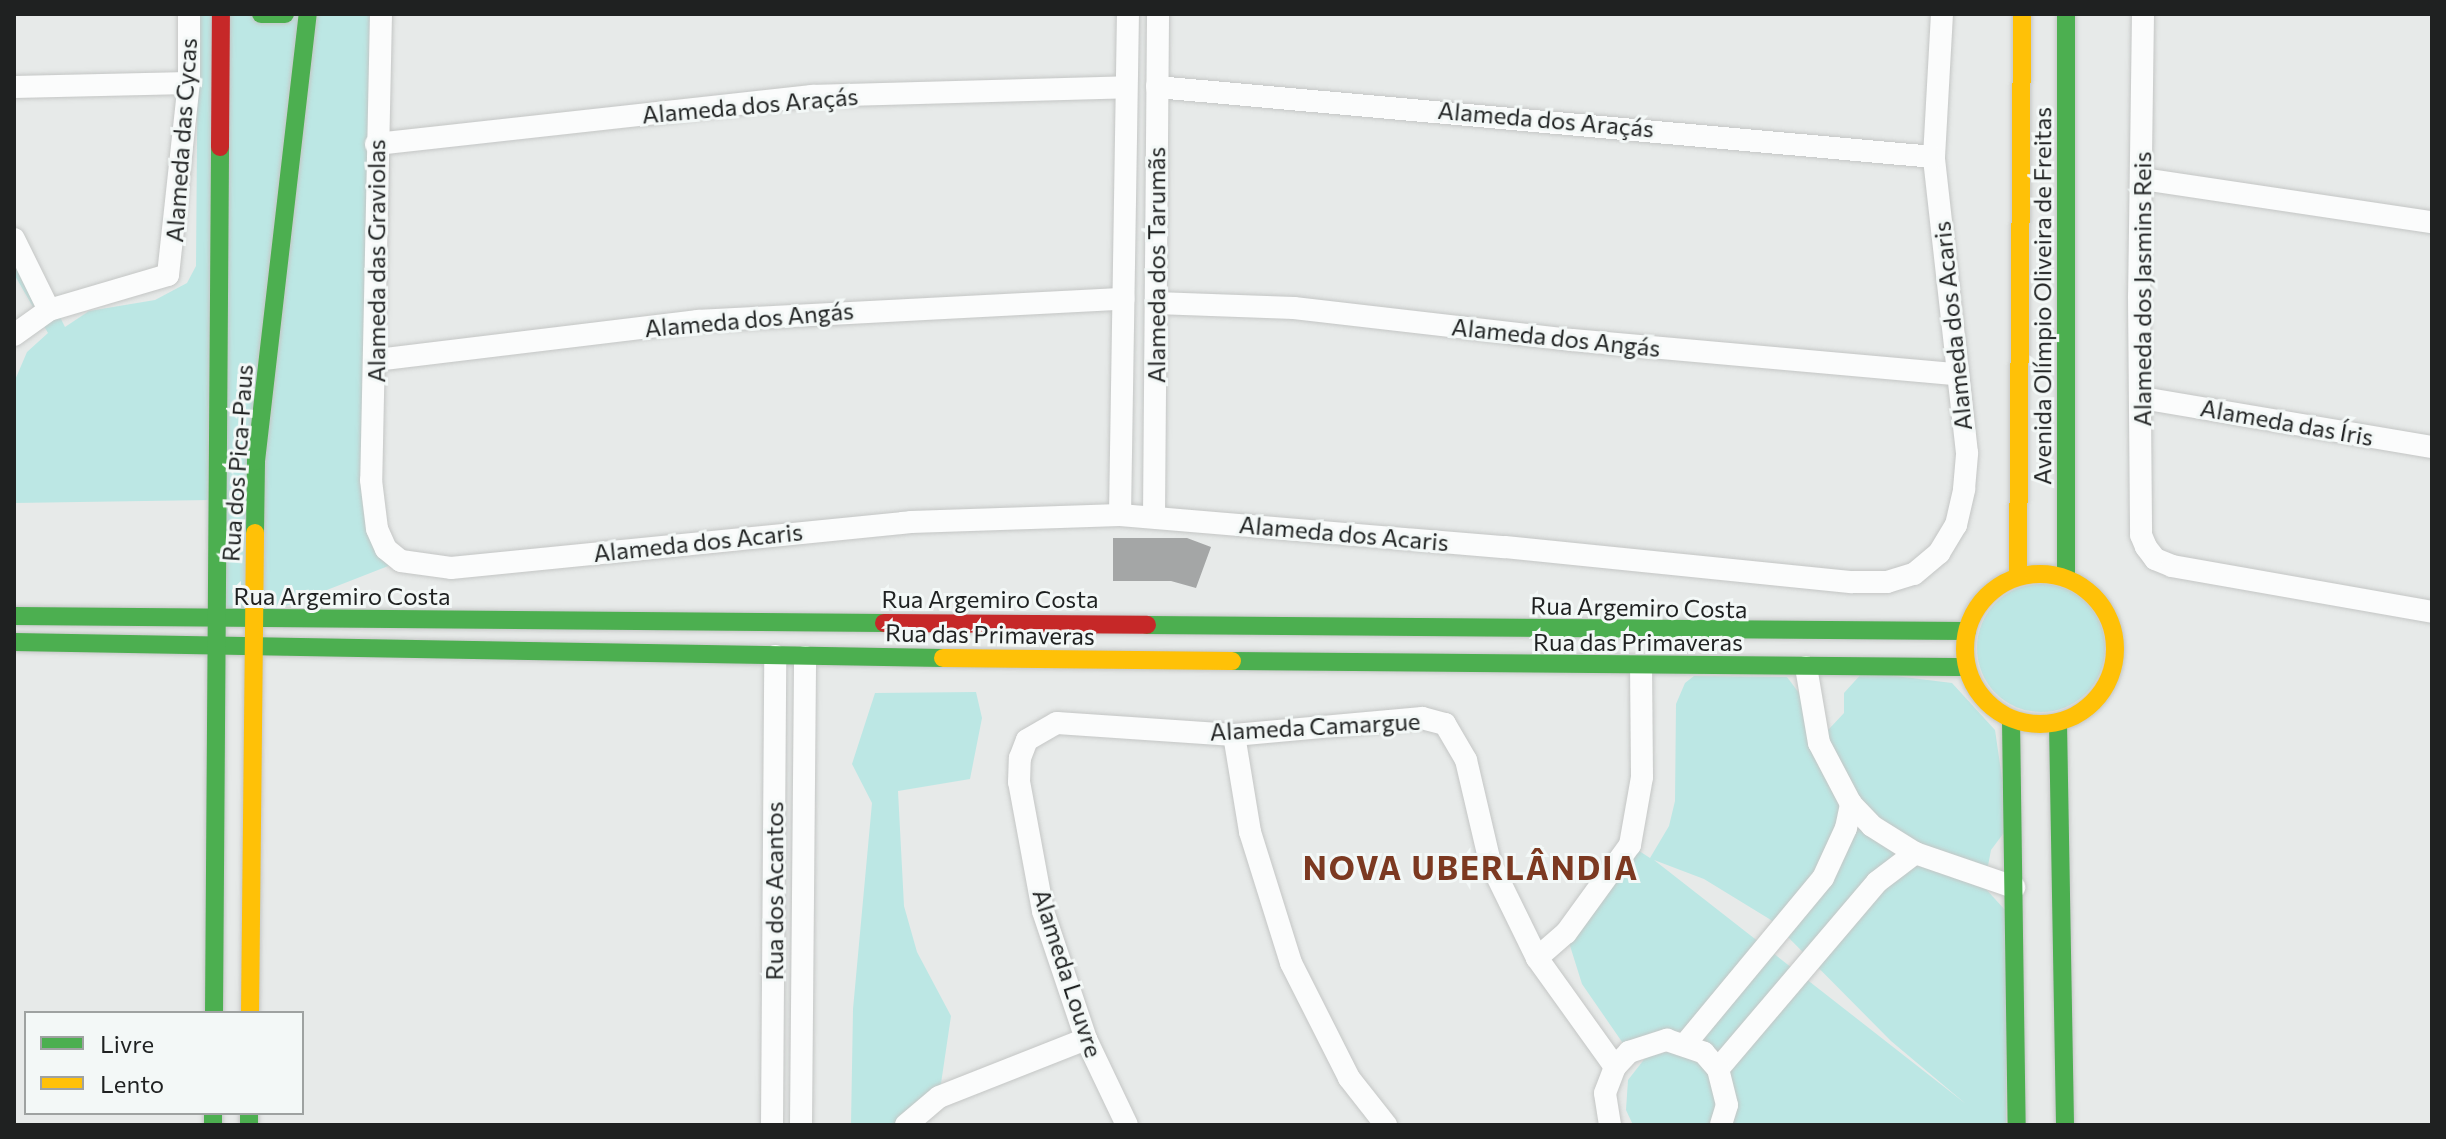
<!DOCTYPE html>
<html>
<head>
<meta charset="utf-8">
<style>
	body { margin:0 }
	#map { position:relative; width:2446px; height:1139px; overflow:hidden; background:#e7eae9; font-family:Commissioner,sans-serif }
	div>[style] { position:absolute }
	.green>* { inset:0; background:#bce7e4 }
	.round { border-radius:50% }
	.building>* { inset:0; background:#a4a6a6 }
	.roads { filter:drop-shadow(0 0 2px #c4c6c5) drop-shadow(0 0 2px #c4c6c5) }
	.street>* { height:22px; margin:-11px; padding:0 11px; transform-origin:11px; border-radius:11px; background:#fbfcfc }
	.fast>* { height:18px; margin:-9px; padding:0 9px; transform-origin:9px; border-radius:9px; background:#4caf50 }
	.slow>* { height:18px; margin:-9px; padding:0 9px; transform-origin:9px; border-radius:9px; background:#ffc107 }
	.slow>.ring { margin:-9px; padding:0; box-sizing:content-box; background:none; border:18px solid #ffc107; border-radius:50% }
	.jam>* { height:18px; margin:-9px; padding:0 9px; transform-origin:9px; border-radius:9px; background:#c62828 }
	span { translate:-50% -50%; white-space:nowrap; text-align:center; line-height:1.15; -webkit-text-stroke:6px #f3f8f7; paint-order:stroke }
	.street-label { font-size:24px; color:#1f2121 }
	.district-label { font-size:32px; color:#7c3921; font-weight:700; letter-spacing:2px }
	.frame { position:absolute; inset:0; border:16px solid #1f2121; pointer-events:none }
	.legend { position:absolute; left:24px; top:1011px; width:280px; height:104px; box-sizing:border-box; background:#f3f8f7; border:2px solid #9ea2a1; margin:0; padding:10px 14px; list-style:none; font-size:24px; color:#1f2121 }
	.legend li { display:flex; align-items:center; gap:16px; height:40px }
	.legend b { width:40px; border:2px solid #9ea2a1 }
</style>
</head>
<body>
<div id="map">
	<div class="green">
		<i style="clip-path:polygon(198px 14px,217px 14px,210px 500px,14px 503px,15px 380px,27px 352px,48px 333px,14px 274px,14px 225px,65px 327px,89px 311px,155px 300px,187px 283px,196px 266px)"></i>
		<i style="clip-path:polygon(221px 14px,381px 14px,373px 507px,401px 561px,253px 619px,216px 619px)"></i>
		<i class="round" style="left:1977px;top:584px;width:128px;height:128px"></i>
		<i style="clip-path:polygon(evenodd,1863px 672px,1952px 683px,1995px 730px,2009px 826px,1991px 850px,1984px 887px,2006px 911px,2006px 1125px,1721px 1125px,1725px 1086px,1686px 1043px,1629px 1052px,1582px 984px,1566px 933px,1630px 845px,1650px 858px,1669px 826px,1675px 801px,1676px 704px,1685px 683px,1694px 676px,1787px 677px,1799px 693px,1815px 744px,1844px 713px,1844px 693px,1863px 672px,1654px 860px,1704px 879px,1771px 920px,1891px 1041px,1966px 1104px,1654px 860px)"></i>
		<i style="clip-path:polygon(976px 692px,982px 718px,970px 779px,898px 791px,904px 906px,917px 952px,951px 1016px,939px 1097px,906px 1125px,851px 1125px,853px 1009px,872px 803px,852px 764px,875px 693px)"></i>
		<i style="clip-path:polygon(1675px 1050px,1702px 1061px,1720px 1100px,1711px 1125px,1633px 1125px,1626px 1110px,1628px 1080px,1646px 1057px)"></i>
	</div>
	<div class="building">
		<i style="clip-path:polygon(1113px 538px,1187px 538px,1211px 547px,1196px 588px,1171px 581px,1113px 581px)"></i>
	</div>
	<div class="roads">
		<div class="street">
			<i style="left:381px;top:14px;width:466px;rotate:91.2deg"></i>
			<i style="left:371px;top:480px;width:49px;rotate:83deg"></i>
			<i style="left:377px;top:529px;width:22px;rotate:66deg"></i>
			<i style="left:386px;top:549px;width:19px;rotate:39deg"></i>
			<i style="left:401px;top:561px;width:50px;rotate:8deg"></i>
			<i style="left:451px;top:568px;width:462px;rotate:-5.7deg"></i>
			<i style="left:911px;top:522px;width:209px;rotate:-1.9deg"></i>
			<i style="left:1120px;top:515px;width:386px;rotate:4.8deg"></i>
			<i style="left:1505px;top:547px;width:349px;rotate:5.8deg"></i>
			<i style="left:1852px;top:582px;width:35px"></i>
			<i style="left:1887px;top:582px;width:28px;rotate:-17deg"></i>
			<i style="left:1914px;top:574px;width:33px;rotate:-40deg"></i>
			<i style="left:1939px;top:553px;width:33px;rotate:-59deg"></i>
			<i style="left:1956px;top:525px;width:37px;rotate:-77deg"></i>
			<i style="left:1964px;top:489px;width:36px;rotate:-85deg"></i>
			<i style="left:1967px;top:453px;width:298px;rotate:-96.4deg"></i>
			<i style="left:1934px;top:157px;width:143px;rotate:-86.8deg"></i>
			<i style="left:2143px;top:14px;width:282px;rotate:90.8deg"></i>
			<i style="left:2139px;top:296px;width:239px;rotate:89.5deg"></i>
			<i style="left:2141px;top:535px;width:13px;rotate:67deg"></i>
			<i style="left:2146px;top:547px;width:15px;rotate:53deg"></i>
			<i style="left:2155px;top:559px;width:18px;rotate:22deg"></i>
			<i style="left:2172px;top:566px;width:264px;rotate:10deg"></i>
			<i style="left:14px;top:87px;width:175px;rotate:-1.3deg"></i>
			<i style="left:1157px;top:87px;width:780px;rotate:5.15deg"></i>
			<i style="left:376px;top:144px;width:439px;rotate:-6.3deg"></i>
			<i style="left:812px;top:96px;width:314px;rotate:-1.6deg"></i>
			<i style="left:2143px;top:179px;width:292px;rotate:8.5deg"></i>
			<i style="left:14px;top:239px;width:79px;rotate:63.8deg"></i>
			<i style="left:1156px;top:303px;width:138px;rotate:2.1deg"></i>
			<i style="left:1294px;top:308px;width:280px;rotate:6.6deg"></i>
			<i style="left:1572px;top:340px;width:386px;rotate:5.1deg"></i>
			<i style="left:14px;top:335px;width:43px;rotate:-35.5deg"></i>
			<i style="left:49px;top:310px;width:124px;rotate:-16.4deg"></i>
			<i style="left:168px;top:275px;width:193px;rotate:-83.8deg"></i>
			<i style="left:189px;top:83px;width:69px;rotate:-90deg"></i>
			<i style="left:376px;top:360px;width:324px;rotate:-6.9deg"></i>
			<i style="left:698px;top:321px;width:426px;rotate:-3deg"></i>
			<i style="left:2142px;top:398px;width:294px;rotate:9.6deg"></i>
			<i style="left:1120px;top:515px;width:501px;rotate:-89.09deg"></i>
			<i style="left:1154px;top:516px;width:502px;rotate:-89.54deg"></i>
			<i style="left:1806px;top:667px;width:77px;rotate:80.3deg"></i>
			<i style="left:1819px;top:743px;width:69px;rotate:62.3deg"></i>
			<i style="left:1851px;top:804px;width:30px;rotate:46deg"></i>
			<i style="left:1872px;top:826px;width:51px;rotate:32.1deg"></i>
			<i style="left:1915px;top:853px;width:105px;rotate:19deg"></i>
			<i style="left:1234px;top:735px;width:98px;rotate:80.6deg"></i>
			<i style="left:1250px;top:832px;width:137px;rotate:72.6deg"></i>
			<i style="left:1291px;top:963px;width:129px;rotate:63.2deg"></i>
			<i style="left:1349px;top:1078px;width:60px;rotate:51.8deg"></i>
			<i style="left:1537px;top:958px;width:38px;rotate:-41deg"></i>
			<i style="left:1566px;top:933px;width:109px;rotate:-54deg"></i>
			<i style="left:1630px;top:845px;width:69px;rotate:-80deg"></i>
			<i style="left:1642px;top:777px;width:110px;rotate:-90.5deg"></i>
			<i style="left:1686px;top:1043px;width:214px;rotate:-50.3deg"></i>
			<i style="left:1823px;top:878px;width:55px;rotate:-65.3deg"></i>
			<i style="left:1846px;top:828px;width:25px;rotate:-78deg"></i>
			<i style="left:1718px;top:1069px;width:245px;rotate:-49.6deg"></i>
			<i style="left:1877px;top:882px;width:48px;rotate:-37.3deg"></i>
			<i style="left:772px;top:1125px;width:469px;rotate:-89.6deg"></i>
			<i style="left:801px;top:1125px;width:468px;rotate:-89.5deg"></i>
			<i style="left:906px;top:1125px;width:43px;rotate:-40.3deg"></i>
			<i style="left:939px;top:1097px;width:158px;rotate:-21.5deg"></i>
			<i style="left:1127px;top:1125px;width:95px;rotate:-115.5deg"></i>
			<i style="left:1086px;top:1039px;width:135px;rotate:-108.6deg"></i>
			<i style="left:1043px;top:911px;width:131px;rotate:-100.5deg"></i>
			<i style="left:1019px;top:782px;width:24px;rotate:-88deg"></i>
			<i style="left:1020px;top:758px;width:19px;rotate:-69deg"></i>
			<i style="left:1027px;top:740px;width:34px;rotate:-30deg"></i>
			<i style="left:1057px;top:723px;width:177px;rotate:3.9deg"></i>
			<i style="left:1234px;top:735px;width:189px;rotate:-5.2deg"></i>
			<i style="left:1422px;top:718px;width:24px;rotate:15deg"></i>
			<i style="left:1445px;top:724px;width:42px;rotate:59.7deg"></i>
			<i style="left:1466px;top:760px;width:105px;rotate:76.8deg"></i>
			<i style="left:1490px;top:862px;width:107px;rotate:63.9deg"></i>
			<i style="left:1537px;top:958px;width:134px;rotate:54.4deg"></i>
			<i style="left:1610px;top:1125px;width:32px;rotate:-99deg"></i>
			<i style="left:1605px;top:1093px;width:28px;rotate:-69deg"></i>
			<i style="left:1615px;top:1067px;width:21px;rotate:-47deg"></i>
			<i style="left:1629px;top:1052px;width:40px;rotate:-18deg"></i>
			<i style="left:1667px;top:1040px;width:39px;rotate:19deg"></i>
			<i style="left:1704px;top:1053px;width:21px;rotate:49deg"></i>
			<i style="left:1718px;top:1069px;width:37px;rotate:76deg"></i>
			<i style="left:1727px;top:1105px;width:21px;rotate:107deg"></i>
		</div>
		<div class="fast">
			<i style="left:261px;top:14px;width:24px"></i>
			<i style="left:2066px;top:14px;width:563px;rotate:90deg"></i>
			<i style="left:255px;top:533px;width:72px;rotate:-89.2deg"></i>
			<i style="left:256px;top:461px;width:450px;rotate:-83.4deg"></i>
			<i style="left:14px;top:616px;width:870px;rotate:0.46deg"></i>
			<i style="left:1147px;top:625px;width:820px;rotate:0.42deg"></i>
			<i style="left:14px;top:642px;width:929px;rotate:0.99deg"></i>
			<i style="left:1232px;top:661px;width:734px;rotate:0.47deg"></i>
			<i style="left:2011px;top:720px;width:405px;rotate:89.2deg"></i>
			<i style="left:2058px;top:723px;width:402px;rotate:89deg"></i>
			<i style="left:214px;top:1013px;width:866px;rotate:-89.6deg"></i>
			<i style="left:213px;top:1113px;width:12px;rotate:90deg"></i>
			<i style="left:249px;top:1113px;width:12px;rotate:90deg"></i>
		</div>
		<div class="slow">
			<i class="ring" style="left:1965px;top:574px;width:132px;height:132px"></i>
			<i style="left:2018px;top:576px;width:562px;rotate:-89.59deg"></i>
			<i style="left:943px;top:658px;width:289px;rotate:0.6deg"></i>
			<i style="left:250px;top:1013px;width:480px;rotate:-89.4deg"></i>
		</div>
		<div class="jam">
			<i style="left:220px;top:147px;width:133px;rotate:-89.6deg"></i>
			<i style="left:884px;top:623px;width:263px;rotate:0.4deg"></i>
		</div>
	</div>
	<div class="street-label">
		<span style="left:750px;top:105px;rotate:-5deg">Alameda dos Araçás</span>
		<span style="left:1546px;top:119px;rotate:5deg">Alameda dos Araçás</span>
		<span style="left:181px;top:140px;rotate:-86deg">Alameda das Cycas</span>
		<span style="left:376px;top:261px;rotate:-90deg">Alameda das Graviolas</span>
		<span style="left:1156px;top:265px;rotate:-90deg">Alameda dos Tarumãs</span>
		<span style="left:2142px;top:289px;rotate:-90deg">Alameda dos Jasmins Reis</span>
		<span style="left:2042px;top:296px;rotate:-90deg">Avenida Olímpio Oliveira de Freitas</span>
		<span style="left:749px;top:319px;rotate:-5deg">Alameda dos Angás</span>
		<span style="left:1952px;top:326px;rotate:-96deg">Alameda dos Acaris</span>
		<span style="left:1556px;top:337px;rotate:6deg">Alameda dos Angás</span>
		<span style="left:2287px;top:422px;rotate:10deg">Alameda das Íris</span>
		<span style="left:237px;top:463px;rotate:-86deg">Rua dos Pica-Paus</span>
		<span style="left:1344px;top:533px;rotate:5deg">Alameda dos Acaris</span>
		<span style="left:698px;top:542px;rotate:-6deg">Alameda dos Acaris</span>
		<span style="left:342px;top:596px">Rua Argemiro Costa</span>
		<span style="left:990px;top:599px">Rua Argemiro Costa</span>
		<span style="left:1639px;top:607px;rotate:1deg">Rua Argemiro Costa</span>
		<span style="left:990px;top:634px;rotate:1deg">Rua das Primaveras</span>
		<span style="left:1638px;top:642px">Rua das Primaveras</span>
		<span style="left:1315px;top:726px;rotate:-3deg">Alameda Camargue</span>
		<span style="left:774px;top:891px;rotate:-90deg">Rua dos Acantos</span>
		<span style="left:1068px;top:973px;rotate:72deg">Alameda Louvre</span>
	</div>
	<div class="district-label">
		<span style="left:1471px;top:867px">NOVA UBERLÂNDIA</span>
	</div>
	<div class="frame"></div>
	<ul class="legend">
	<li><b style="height:10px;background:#4caf50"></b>Livre</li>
	<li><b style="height:10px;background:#ffc107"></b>Lento</li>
	</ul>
</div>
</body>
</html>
